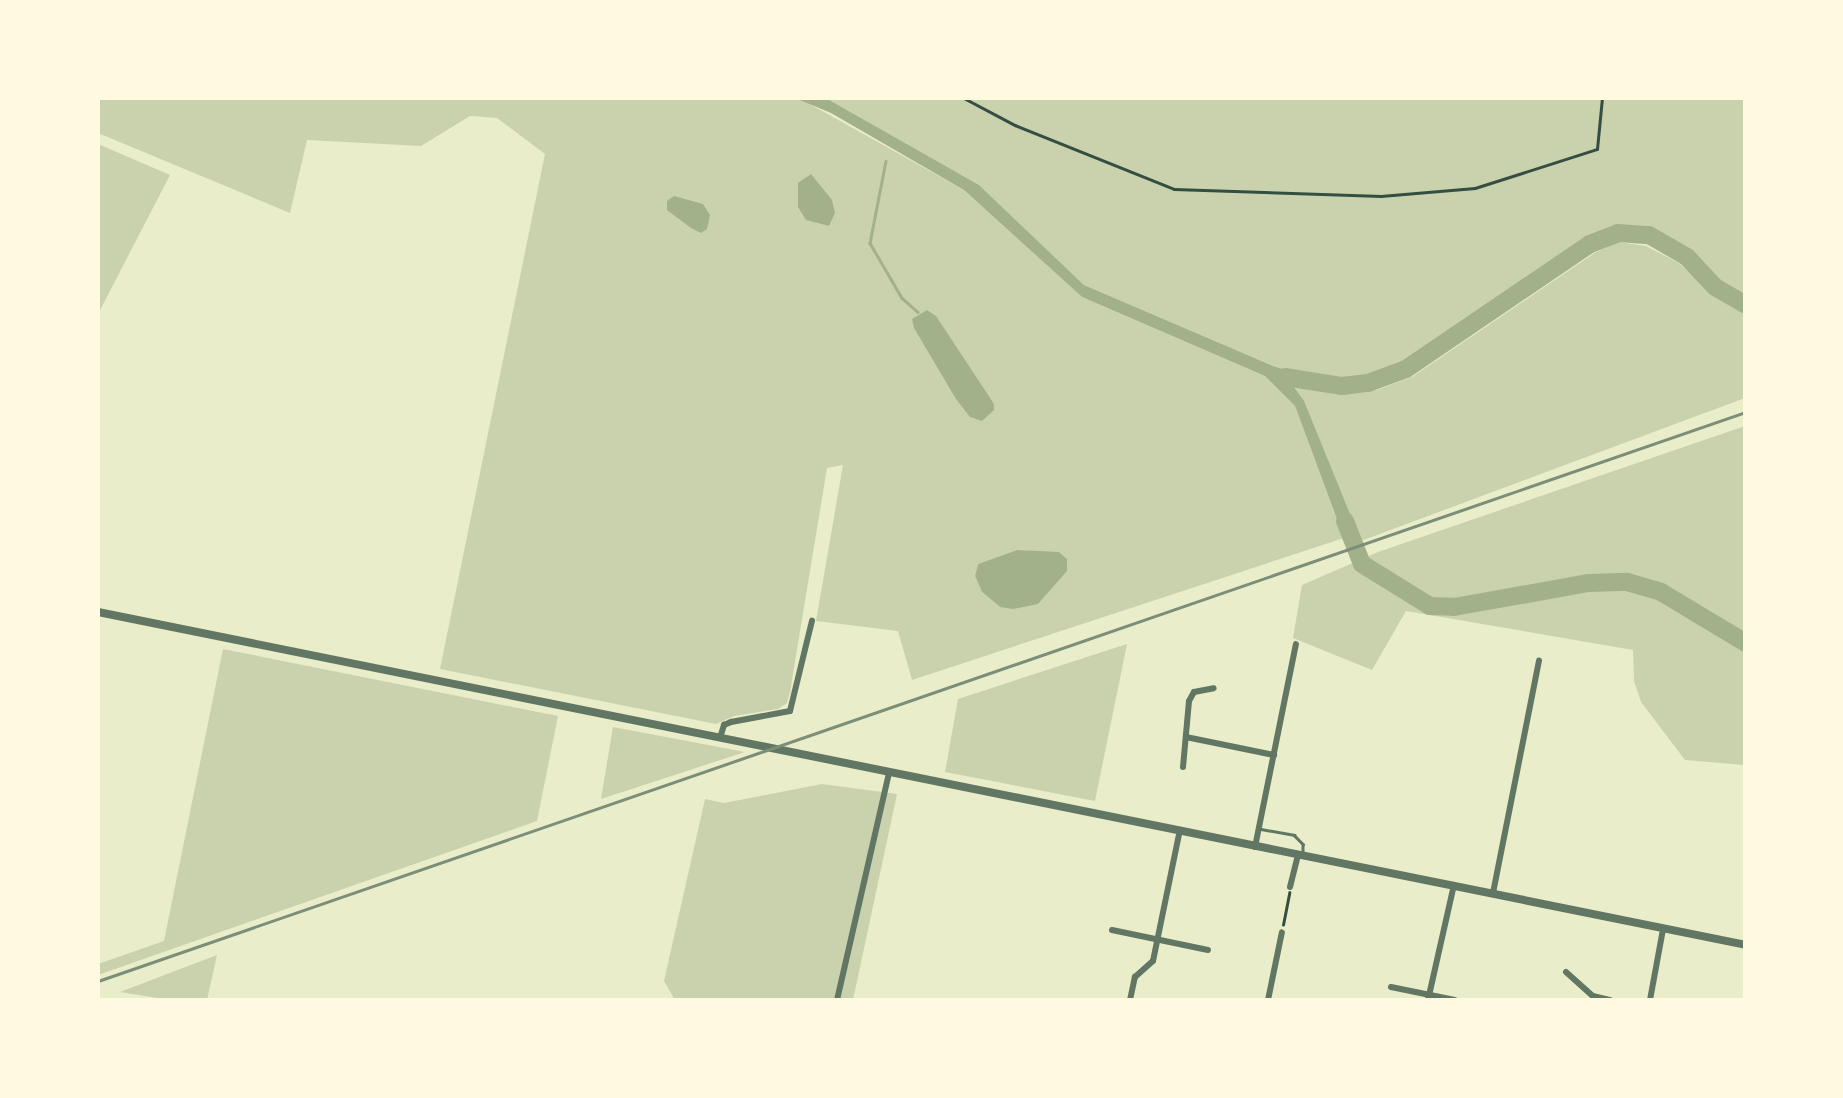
<!DOCTYPE html>
<html>
<head>
<meta charset="utf-8">
<style>
	body { margin:0 }
	#map { position:relative; width:1843px; height:1098px; overflow:hidden; background:#e9edc9; font-family:"Golos Text",sans-serif }
	div>[style] { position:absolute }
	.green>* { inset:0; background:#cad2ad }
	.water>* { inset:0; background:#a3b18a }
	.stream>* { height:2.5px; margin:-1.25px; padding:0 1.25px; transform-origin:1.25px; border-radius:1.25px; background:#a3b18a }
	.river>* { height:18px; margin:-9px; padding:0 9px; transform-origin:9px; border-radius:9px; background:#a3b18a }
	.path>* { height:2.5px; margin:-1.25px; padding:0 1.25px; transform-origin:1.25px; border-radius:1.25px; background:#344e41 }
	.service>* { height:2.5px; margin:-1.25px; padding:0 1.25px; transform-origin:1.25px; border-radius:1.25px; background:#617663 }
	.minor>* { height:6px; margin:-3px; padding:0 3px; transform-origin:3px; border-radius:3px; background:#617663 }
	.tertiary>* { height:8px; margin:-4px; padding:0 4px; transform-origin:4px; border-radius:4px; background:#617663 }
	.rail>* { height:2.5px; margin:-1.25px; padding:0 1.25px; transform-origin:1.25px; border-radius:1.25px; background:#7c8e77 }
	span { translate:-50% -50%; white-space:nowrap; text-align:center; line-height:1.15; -webkit-text-stroke:9px #fefae0; paint-order:stroke }
	.frame { position:absolute; inset:0; border:100px solid #fefae0; pointer-events:none }
</style>
</head>
<body>
<div id="map">
	<div class="green">
		<i style="clip-path:polygon(evenodd,98px 98px,799px 98px,964px 190px,1082px 297px,1265px 376px,1295px 406px,1344px 538px,912px 680px,898px 631px,816px 621px,843px 465px,827px 468px,790px 692px,787px 703px,778px 709px,734px 716px,716px 724px,440px 669px,545px 154px,497px 118px,470px 116px,421px 146px,307px 140px,290px 213px,98px 133px,98px 98px,1017px 550px,1059px 553px,1000px 607px,982px 592px,975px 576px,978px 564px,1017px 550px)"></i>
		<i style="clip-path:polygon(823px 98px,1745px 98px,1745px 305px,1715px 287px,1687px 257px,1650px 235px,1618px 233px,1590px 244px,1406px 369px,1398px 366px,1346px 381px,1309px 377px,1273px 366px,1084px 285px,979px 185px)"></i>
		<i style="clip-path:polygon(98px 144px,170px 175px,98px 314px)"></i>
		<i style="clip-path:polygon(1619px 242px,1646px 246px,1679px 263px,1711px 292px,1745px 313px,1745px 398px,1361px 541px,1294px 385px,1325px 391px,1377px 390px,1412px 377px,1596px 252px)"></i>
		<i style="clip-path:polygon(1745px 426px,1745px 765px,1685px 760px,1641px 702px,1634px 681px,1633px 650px,1406px 611px,1372px 670px,1293px 638px,1302px 585px,1378px 552px)"></i>
		<i style="clip-path:polygon(1127px 644px,1095px 801px,945px 772px,958px 699px)"></i>
		<i style="clip-path:polygon(223px 649px,558px 716px,537px 821px,98px 975px,98px 964px,164px 941px)"></i>
		<i style="clip-path:polygon(613px 727px,745px 752px,601px 799px)"></i>
		<i style="clip-path:polygon(822px 784px,897px 794px,853px 1000px,675px 1000px,664px 981px,705px 799px,724px 803px)"></i>
		<i style="clip-path:polygon(217px 955px,207px 1000px,170px 1000px,120px 992px)"></i>
	</div>
	<div class="water">
		<i style="clip-path:polygon(795px 98px,829px 100px,979px 185px,1084px 285px,1273px 366px,1309px 377px,1308px 387px,1294px 387px,1304px 401px,1361px 541px,1347px 546px,1295px 406px,1265px 376px,1082px 297px,964px 190px,831px 113px)"></i>
		<i style="clip-path:polygon(811px 174px,832px 200px,835px 213px,829px 226px,806px 220px,798px 207px,798px 183px)"></i>
		<i style="clip-path:polygon(674px 196px,703px 204px,710px 215px,707px 229px,701px 233px,691px 228px,667px 210px,667px 201px)"></i>
		<i style="clip-path:polygon(927px 310px,936px 316px,994px 404px,994px 410px,982px 421px,970px 417px,956px 399px,914px 328px,912px 319px)"></i>
		<i style="clip-path:polygon(1017px 550px,1059px 552px,1067px 559px,1067px 571px,1038px 604px,1013px 609px,1000px 607px,982px 592px,975px 576px,978px 564px)"></i>
	</div>
	<div class="stream">
		<i style="left:886px;top:161px;width:84px;rotate:101deg"></i>
		<i style="left:870px;top:243px;width:64px;rotate:59.8deg"></i>
		<i style="left:902px;top:298px;width:21px;rotate:41deg"></i>
	</div>
	<div class="river">
		<i style="left:1285px;top:377px;width:58px;rotate:9deg"></i>
		<i style="left:1342px;top:386px;width:26px;rotate:-7deg"></i>
		<i style="left:1368px;top:383px;width:40px;rotate:-20.2deg"></i>
		<i style="left:1406px;top:369px;width:222px;rotate:-34.2deg"></i>
		<i style="left:1590px;top:244px;width:30px;rotate:-21deg"></i>
		<i style="left:1618px;top:233px;width:31px;rotate:4deg"></i>
		<i style="left:1649px;top:235px;width:44px;rotate:30.1deg"></i>
		<i style="left:1687px;top:257px;width:41px;rotate:47deg"></i>
		<i style="left:1715px;top:287px;width:36px;rotate:30deg"></i>
		<i style="left:1345px;top:521px;width:46px;rotate:68.4deg"></i>
		<i style="left:1362px;top:564px;width:80px;rotate:31.7deg"></i>
		<i style="left:1430px;top:606px;width:24px;rotate:2deg"></i>
		<i style="left:1454px;top:607px;width:137px;rotate:-10.1deg"></i>
		<i style="left:1589px;top:583px;width:38px;rotate:-2deg"></i>
		<i style="left:1627px;top:582px;width:35px;rotate:16deg"></i>
		<i style="left:1661px;top:592px;width:99px;rotate:31deg"></i>
	</div>
	<div class="path">
		<i style="left:964px;top:98px;width:58px;rotate:27.9deg"></i>
		<i style="left:1015px;top:125px;width:171px;rotate:21.9deg"></i>
		<i style="left:1174px;top:189px;width:207px;rotate:1.9deg"></i>
		<i style="left:1381px;top:196px;width:94px;rotate:-4.9deg"></i>
		<i style="left:1475px;top:188px;width:128px;rotate:-17.7deg"></i>
		<i style="left:1597px;top:149px;width:51px;rotate:-84.4deg"></i>
		<i style="left:1283px;top:925px;width:33px;rotate:-79deg"></i>
	</div>
	<div class="service">
		<i style="left:1261px;top:829px;width:34px;rotate:10deg"></i>
		<i style="left:1294px;top:835px;width:13px;rotate:45deg"></i>
		<i style="left:1303px;top:844px;width:10px;rotate:90deg"></i>
	</div>
	<div class="minor">
		<i style="left:1186px;top:737px;width:90px;rotate:11.6deg"></i>
		<i style="left:720px;top:738px;width:14px;rotate:-73deg"></i>
		<i style="left:724px;top:725px;width:8px;rotate:-23deg"></i>
		<i style="left:731px;top:722px;width:60px;rotate:-10.6deg"></i>
		<i style="left:790px;top:711px;width:93px;rotate:-76.3deg"></i>
		<i style="left:1183px;top:767px;width:66px;rotate:-84.8deg"></i>
		<i style="left:1189px;top:701px;width:10px;rotate:-61deg"></i>
		<i style="left:1194px;top:692px;width:20px;rotate:-11deg"></i>
		<i style="left:1255px;top:847px;width:207px;rotate:-78.6deg"></i>
		<i style="left:1290px;top:887px;width:33px;rotate:-76deg"></i>
		<i style="left:1493px;top:893px;width:237px;rotate:-78.8deg"></i>
		<i style="left:1112px;top:930px;width:98px;rotate:11.8deg"></i>
		<i style="left:1566px;top:972px;width:36px;rotate:42deg"></i>
		<i style="left:1593px;top:996px;width:18px;rotate:13deg"></i>
		<i style="left:1391px;top:987px;width:65px;rotate:11.5deg"></i>
		<i style="left:837px;top:1000px;width:233px;rotate:-77.1deg"></i>
		<i style="left:1130px;top:1000px;width:24px;rotate:-78deg"></i>
		<i style="left:1135px;top:977px;width:24px;rotate:-42deg"></i>
		<i style="left:1153px;top:961px;width:134px;rotate:-78.4deg"></i>
		<i style="left:1268px;top:1000px;width:69px;rotate:-78.4deg"></i>
		<i style="left:1428px;top:1000px;width:118px;rotate:-77.3deg"></i>
		<i style="left:1650px;top:1000px;width:72px;rotate:-79.6deg"></i>
	</div>
	<div class="tertiary">
		<i style="left:98px;top:612px;width:1681px;rotate:11.42deg"></i>
	</div>
	<div class="rail">
		<i style="left:98px;top:981px;width:1743px;rotate:-19.05deg"></i>
	</div>
	<div class="frame"></div>
</div>
</body>
</html>
